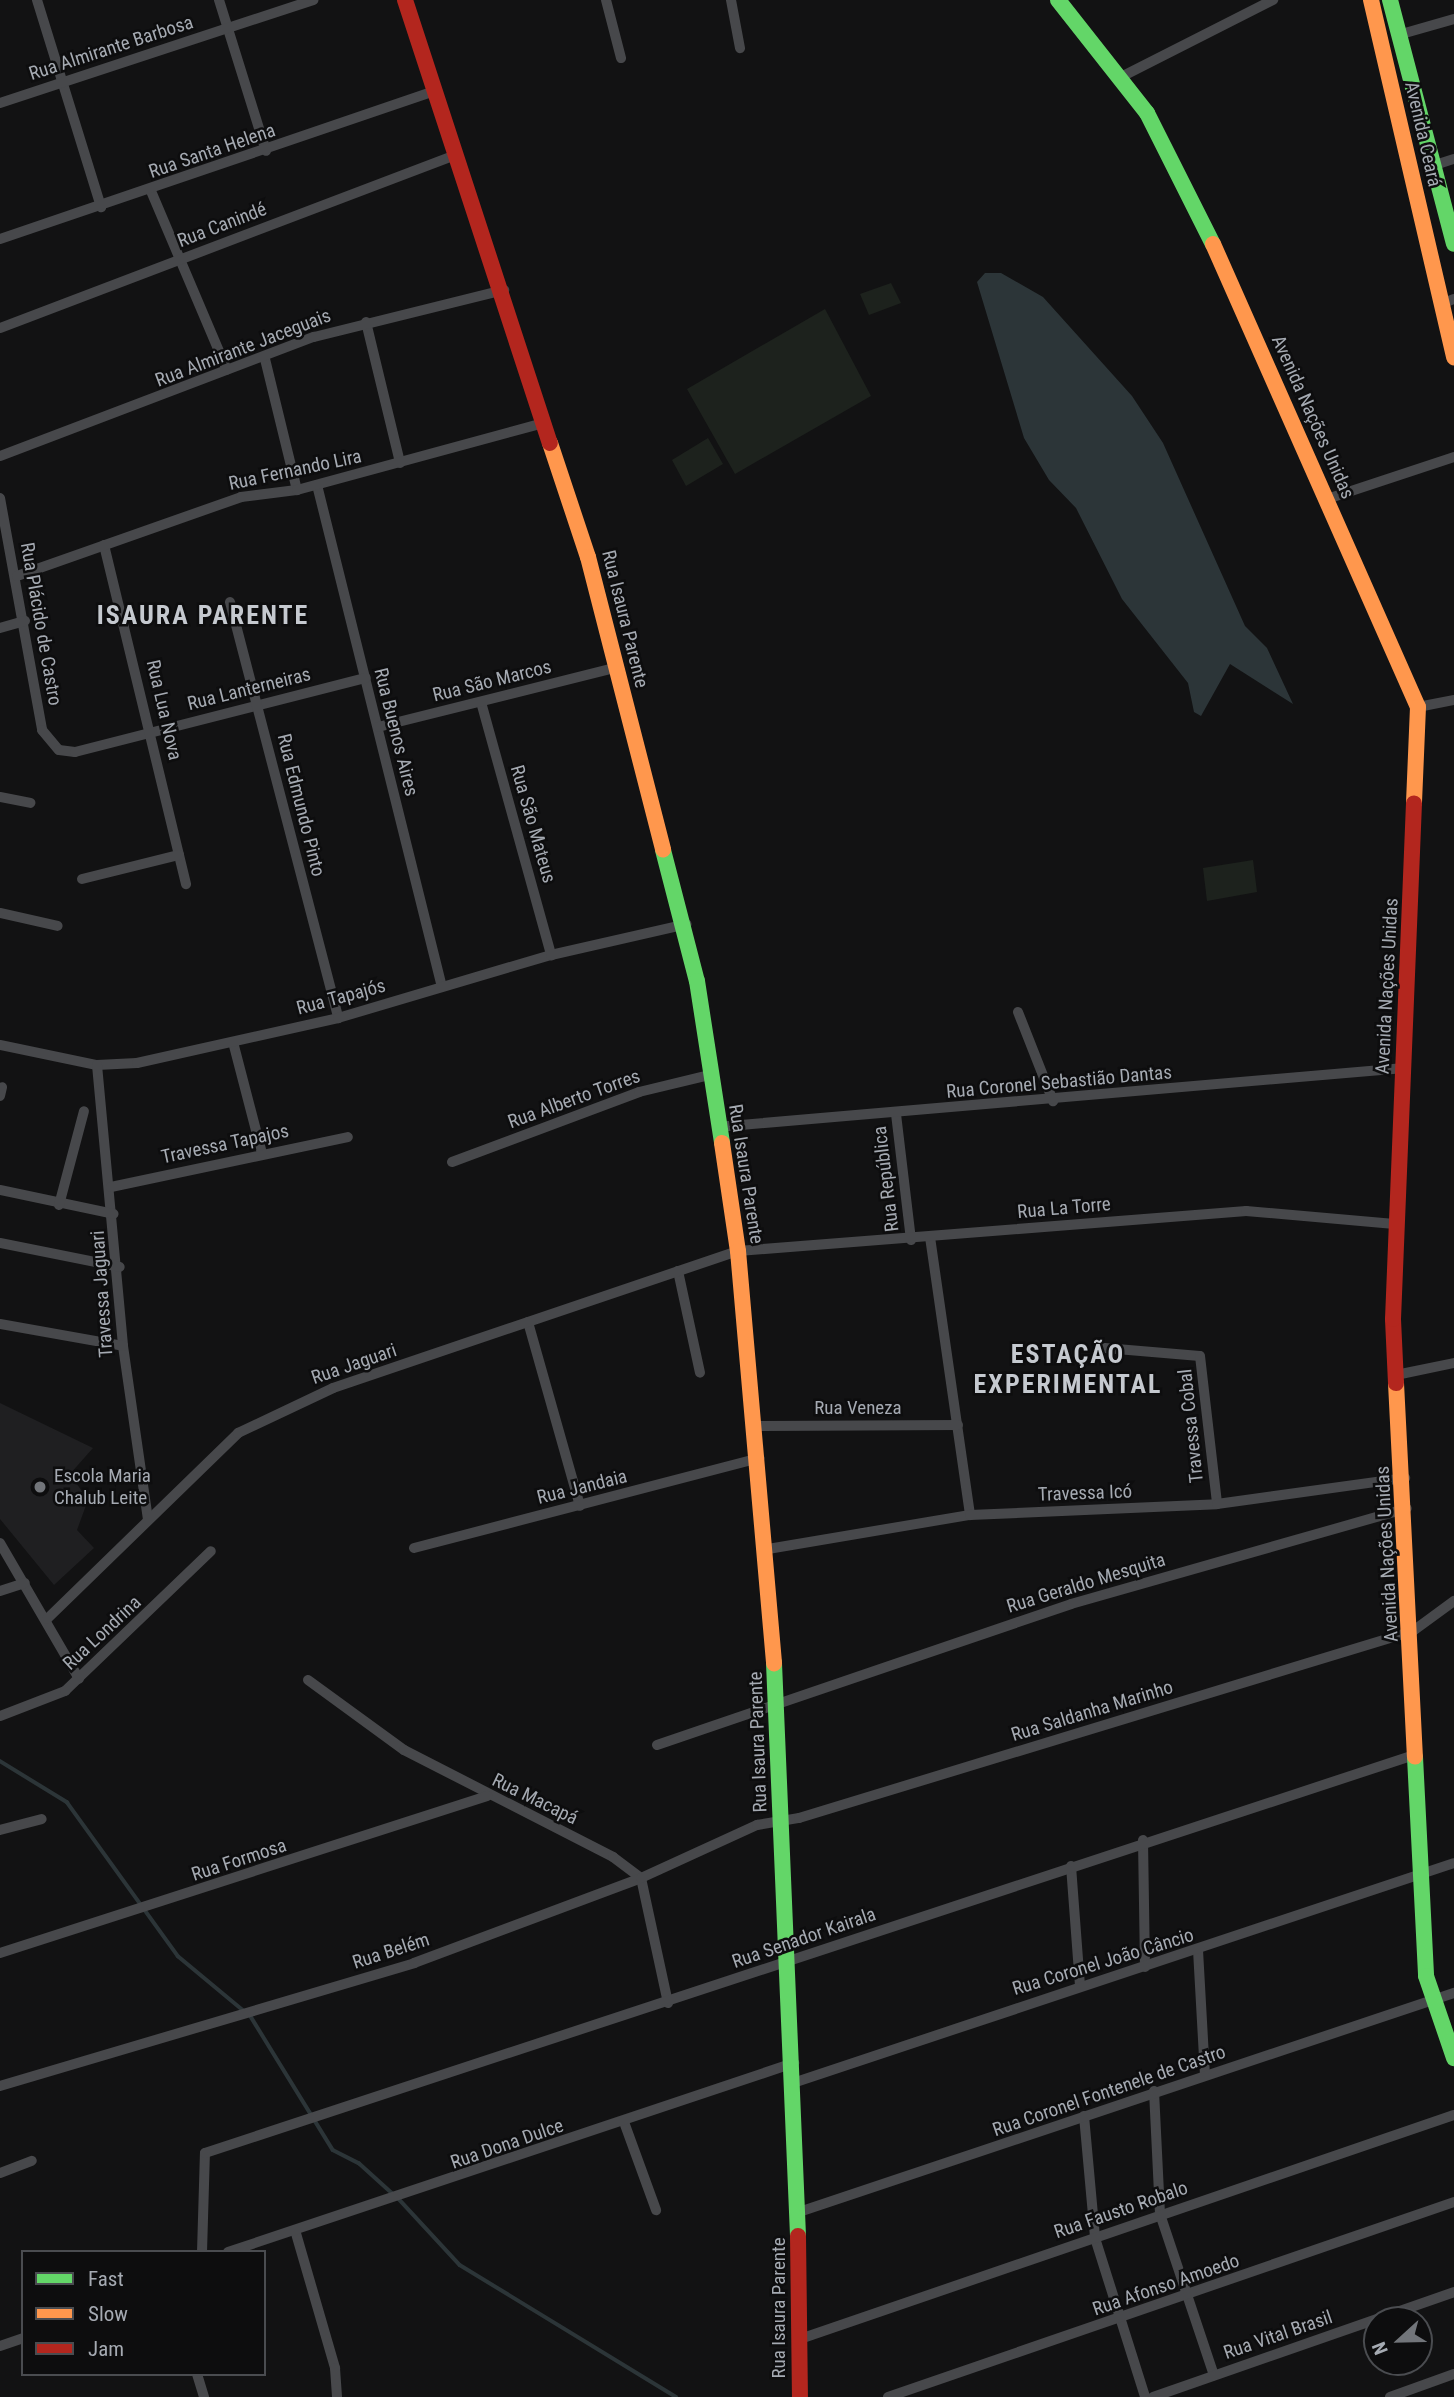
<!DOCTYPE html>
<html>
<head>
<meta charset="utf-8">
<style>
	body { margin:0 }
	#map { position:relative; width:1454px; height:2397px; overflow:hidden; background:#121213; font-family:"Roboto Condensed",sans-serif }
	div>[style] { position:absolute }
	.built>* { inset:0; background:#1f1f21 }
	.green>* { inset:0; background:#1d221d }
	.water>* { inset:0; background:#2c3538 }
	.stream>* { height:3.5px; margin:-1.75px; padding:0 1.75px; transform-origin:1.75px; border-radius:1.75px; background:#2c3538 }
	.street>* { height:10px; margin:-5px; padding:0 5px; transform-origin:5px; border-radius:5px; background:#47484b }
	.fast>* { height:16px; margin:-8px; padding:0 8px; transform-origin:8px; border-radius:8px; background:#63d668 }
	.slow>* { height:16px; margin:-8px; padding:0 8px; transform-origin:8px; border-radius:8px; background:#ff974d }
	.jam>* { height:16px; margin:-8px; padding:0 8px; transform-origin:8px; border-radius:8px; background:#b3261e }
	.dots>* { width:19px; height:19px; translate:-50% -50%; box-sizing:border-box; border:4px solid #0d0d0e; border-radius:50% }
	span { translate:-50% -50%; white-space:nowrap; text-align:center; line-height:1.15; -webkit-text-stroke:5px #0d0d0e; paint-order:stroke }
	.street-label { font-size:19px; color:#a5aab2 }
	.poi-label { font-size:19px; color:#a5aab2 }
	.left { translate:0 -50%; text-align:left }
	.district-label { font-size:26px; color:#c5c9cf; font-weight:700; letter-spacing:2px }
	.legend { position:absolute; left:21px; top:2250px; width:245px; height:126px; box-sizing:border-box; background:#0d0d0e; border:2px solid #4a4c50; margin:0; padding:9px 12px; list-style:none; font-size:21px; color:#a5aab2 }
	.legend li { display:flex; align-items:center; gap:14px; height:35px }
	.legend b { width:35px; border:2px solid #4a4c50 }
	.north { position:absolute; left:1363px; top:2306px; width:70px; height:70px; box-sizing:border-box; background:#0d0d0e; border:2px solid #4a4c50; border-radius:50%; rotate:248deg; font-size:19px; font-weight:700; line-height:28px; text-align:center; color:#a5aab2 }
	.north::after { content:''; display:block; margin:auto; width:24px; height:32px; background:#72757a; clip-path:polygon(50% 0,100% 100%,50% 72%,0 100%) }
</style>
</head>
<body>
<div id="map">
	<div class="built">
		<i style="clip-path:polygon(0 1403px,93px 1448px,70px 1474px,88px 1500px,77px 1530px,94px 1548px,54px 1585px,0 1519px)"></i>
	</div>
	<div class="green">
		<i style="clip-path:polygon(891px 283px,901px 303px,869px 315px,860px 294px)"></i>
		<i style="clip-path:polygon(825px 309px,871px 396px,735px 474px,687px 389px)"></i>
		<i style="clip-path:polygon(708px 438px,723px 464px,686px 486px,672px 460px)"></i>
		<i style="clip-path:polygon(1253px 860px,1257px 892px,1207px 901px,1203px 868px)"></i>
	</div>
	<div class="water">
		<i style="clip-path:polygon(985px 273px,1001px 273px,1043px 297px,1132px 396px,1163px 443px,1245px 626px,1267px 648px,1293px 704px,1230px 664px,1201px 716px,1194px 712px,1188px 683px,1122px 599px,1076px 508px,1049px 480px,1024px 438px,977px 282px)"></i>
	</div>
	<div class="stream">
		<i style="left:0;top:1761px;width:79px;rotate:31.5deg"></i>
		<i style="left:67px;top:1802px;width:190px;rotate:54.2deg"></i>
		<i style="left:178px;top:1956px;width:86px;rotate:39.8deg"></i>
		<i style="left:250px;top:2015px;width:158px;rotate:58.4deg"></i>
		<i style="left:333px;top:2150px;width:29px;rotate:27deg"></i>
		<i style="left:359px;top:2163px;width:45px;rotate:42.3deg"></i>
		<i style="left:398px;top:2198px;width:91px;rotate:47.2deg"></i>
		<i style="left:460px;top:2265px;width:253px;rotate:31.4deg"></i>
	</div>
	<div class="street">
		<i style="left:37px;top:0;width:217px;rotate:72.8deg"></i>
		<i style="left:219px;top:0;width:158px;rotate:72.7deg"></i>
		<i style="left:606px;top:0;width:60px;rotate:75.5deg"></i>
		<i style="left:731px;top:0;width:49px;rotate:79.4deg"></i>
		<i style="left:1398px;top:35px;width:58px;rotate:-15.9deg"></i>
		<i style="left:1119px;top:78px;width:173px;rotate:-26.9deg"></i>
		<i style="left:0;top:103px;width:330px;rotate:-18.2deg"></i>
		<i style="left:1432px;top:166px;width:23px;rotate:-18deg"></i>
		<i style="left:151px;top:191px;width:194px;rotate:67deg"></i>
		<i style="left:0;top:239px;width:459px;rotate:-18.8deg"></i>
		<i style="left:1441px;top:304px;width:14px;rotate:-21deg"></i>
		<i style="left:366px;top:322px;width:145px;rotate:76.4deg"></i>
		<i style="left:0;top:328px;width:489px;rotate:-20.8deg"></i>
		<i style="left:265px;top:359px;width:135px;rotate:76.3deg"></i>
		<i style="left:0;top:456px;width:336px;rotate:-20.8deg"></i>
		<i style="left:314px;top:337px;width:196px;rotate:-13.9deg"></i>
		<i style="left:317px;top:485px;width:517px;rotate:76.02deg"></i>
		<i style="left:0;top:498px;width:236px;rotate:79.7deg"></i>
		<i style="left:42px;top:730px;width:26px;rotate:50deg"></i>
		<i style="left:59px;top:750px;width:16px;rotate:7deg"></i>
		<i style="left:75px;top:752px;width:300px;rotate:-14.3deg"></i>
		<i style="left:1327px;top:499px;width:134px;rotate:-18.3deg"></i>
		<i style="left:104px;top:545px;width:349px;rotate:76.4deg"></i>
		<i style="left:17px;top:576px;width:238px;rotate:-19.4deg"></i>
		<i style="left:241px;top:497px;width:56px;rotate:-7.1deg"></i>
		<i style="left:297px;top:490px;width:256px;rotate:-15.2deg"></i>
		<i style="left:230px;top:602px;width:430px;rotate:75.4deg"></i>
		<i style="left:0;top:628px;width:26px;rotate:-16deg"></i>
		<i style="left:481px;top:702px;width:263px;rotate:74.5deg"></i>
		<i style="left:1418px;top:707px;width:37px;rotate:-11deg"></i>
		<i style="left:378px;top:727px;width:244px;rotate:-14deg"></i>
		<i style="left:0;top:797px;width:31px;rotate:11deg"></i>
		<i style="left:82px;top:879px;width:100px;rotate:-13.9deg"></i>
		<i style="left:0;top:913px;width:59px;rotate:12.6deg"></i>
		<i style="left:1018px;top:1012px;width:96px;rotate:68.5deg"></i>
		<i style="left:233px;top:1042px;width:115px;rotate:75.4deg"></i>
		<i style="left:0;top:1045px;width:99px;rotate:11.7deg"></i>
		<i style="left:97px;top:1065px;width:40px;rotate:-2.9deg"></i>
		<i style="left:137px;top:1063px;width:206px;rotate:-12.6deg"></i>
		<i style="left:338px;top:1018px;width:222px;rotate:-16.5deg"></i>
		<i style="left:551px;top:955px;width:139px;rotate:-12.8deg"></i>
		<i style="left:97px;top:1065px;width:282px;rotate:84.7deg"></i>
		<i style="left:123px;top:1346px;width:175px;rotate:81.8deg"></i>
		<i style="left:0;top:1096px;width:9px;rotate:-77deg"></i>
		<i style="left:896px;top:1114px;width:127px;rotate:83.2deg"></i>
		<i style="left:717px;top:1127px;width:690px;rotate:-4.91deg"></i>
		<i style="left:452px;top:1162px;width:200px;rotate:-20.5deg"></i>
		<i style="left:639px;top:1092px;width:73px;rotate:-13.5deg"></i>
		<i style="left:111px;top:1187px;width:242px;rotate:-11.9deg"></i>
		<i style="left:0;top:1190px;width:116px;rotate:11.9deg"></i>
		<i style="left:59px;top:1205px;width:97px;rotate:-75.1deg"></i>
		<i style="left:930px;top:1237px;width:281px;rotate:81.8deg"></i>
		<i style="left:0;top:1243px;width:122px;rotate:11.3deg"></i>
		<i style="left:678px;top:1271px;width:104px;rotate:77.8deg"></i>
		<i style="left:528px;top:1322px;width:191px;rotate:74.2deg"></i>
		<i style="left:0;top:1324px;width:125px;rotate:10.1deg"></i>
		<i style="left:1105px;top:1348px;width:95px;rotate:4.8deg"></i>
		<i style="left:1200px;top:1356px;width:149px;rotate:83.4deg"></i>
		<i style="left:1396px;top:1375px;width:59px;rotate:-11.7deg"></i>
		<i style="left:758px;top:1426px;width:200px;rotate:-0.3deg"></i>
		<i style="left:0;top:1543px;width:157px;rotate:59.8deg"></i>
		<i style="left:414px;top:1548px;width:357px;rotate:-14.6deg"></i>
		<i style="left:768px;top:1549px;width:205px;rotate:-9.6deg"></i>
		<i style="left:970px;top:1515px;width:247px;rotate:-2.5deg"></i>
		<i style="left:1217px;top:1504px;width:190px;rotate:-7.9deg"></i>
		<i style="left:0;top:1591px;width:26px;rotate:-18deg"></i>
		<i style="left:47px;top:1619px;width:267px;rotate:-44.2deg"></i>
		<i style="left:238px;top:1433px;width:105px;rotate:-25.3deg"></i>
		<i style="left:333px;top:1388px;width:428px;rotate:-18.7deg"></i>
		<i style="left:738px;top:1251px;width:510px;rotate:-4.5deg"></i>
		<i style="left:1246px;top:1211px;width:149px;rotate:5deg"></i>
		<i style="left:308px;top:1680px;width:119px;rotate:36.1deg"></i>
		<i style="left:404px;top:1750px;width:235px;rotate:27.1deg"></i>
		<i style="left:613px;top:1857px;width:35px;rotate:37deg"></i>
		<i style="left:641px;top:1878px;width:128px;rotate:77.8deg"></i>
		<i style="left:0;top:1716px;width:70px;rotate:-21deg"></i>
		<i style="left:65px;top:1691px;width:202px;rotate:-43.8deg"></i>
		<i style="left:657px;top:1745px;width:437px;rotate:-18.8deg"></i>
		<i style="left:1071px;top:1604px;width:349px;rotate:-15.9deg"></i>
		<i style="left:0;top:1830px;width:43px;rotate:-14.7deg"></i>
		<i style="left:1143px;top:1840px;width:127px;rotate:89.1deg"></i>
		<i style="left:1071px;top:1866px;width:120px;rotate:85.7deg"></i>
		<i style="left:1198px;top:1950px;width:125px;rotate:86.8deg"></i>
		<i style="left:0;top:1953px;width:512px;rotate:-17.87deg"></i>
		<i style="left:796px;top:2082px;width:693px;rotate:-18.41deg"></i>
		<i style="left:0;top:2086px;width:432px;rotate:-16.5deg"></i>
		<i style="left:414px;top:1963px;width:242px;rotate:-20.5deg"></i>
		<i style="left:641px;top:1878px;width:128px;rotate:-24.6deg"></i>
		<i style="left:757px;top:1825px;width:43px;rotate:-9.5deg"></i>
		<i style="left:799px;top:1818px;width:642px;rotate:-16.94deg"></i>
		<i style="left:1413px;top:1631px;width:51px;rotate:-36.2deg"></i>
		<i style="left:1154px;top:2091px;width:123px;rotate:87.2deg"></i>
		<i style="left:1160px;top:2214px;width:170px;rotate:71.5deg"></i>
		<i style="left:1084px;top:2116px;width:122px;rotate:84.8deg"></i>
		<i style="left:1095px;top:2238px;width:167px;rotate:72.5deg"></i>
		<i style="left:624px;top:2122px;width:94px;rotate:70deg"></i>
		<i style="left:0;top:2173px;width:34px;rotate:-21deg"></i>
		<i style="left:799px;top:2212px;width:691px;rotate:-18.49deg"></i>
		<i style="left:295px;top:2230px;width:144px;rotate:73.8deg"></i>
		<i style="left:335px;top:2368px;width:29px;rotate:86deg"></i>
		<i style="left:202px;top:2252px;width:99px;rotate:-88.3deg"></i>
		<i style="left:205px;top:2153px;width:1273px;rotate:-18.22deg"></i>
		<i style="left:228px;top:2252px;width:597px;rotate:-18.47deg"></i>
		<i style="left:800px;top:2339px;width:691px;rotate:-18.91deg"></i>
		<i style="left:0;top:2346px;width:24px;rotate:-19deg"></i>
		<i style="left:197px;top:2374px;width:24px;rotate:73deg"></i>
		<i style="left:888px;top:2397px;width:599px;rotate:-19.01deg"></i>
		<i style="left:1153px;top:2397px;width:319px;rotate:-19.2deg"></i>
		<i style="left:1390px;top:2397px;width:68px;rotate:-19.8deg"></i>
	</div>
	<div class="fast">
		<i style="left:1058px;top:0;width:144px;rotate:51.8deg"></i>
		<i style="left:1147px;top:113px;width:147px;rotate:63.3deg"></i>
		<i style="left:1390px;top:0;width:252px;rotate:75.3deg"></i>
		<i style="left:663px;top:850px;width:135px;rotate:75.5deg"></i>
		<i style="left:697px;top:981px;width:164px;rotate:81.2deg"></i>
		<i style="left:774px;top:1663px;width:574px;rotate:87.6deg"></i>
		<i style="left:1415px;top:1757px;width:219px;rotate:87.1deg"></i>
		<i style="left:1426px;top:1976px;width:87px;rotate:71.1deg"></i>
	</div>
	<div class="slow">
		<i style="left:1371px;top:0;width:367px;rotate:76.9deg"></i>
		<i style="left:1213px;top:244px;width:506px;rotate:66.12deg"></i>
		<i style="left:1418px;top:707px;width:96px;rotate:92.4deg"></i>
		<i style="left:550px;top:443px;width:120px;rotate:71.6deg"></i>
		<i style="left:588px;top:557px;width:302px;rotate:75.6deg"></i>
		<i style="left:722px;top:1143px;width:109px;rotate:81.6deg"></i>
		<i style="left:738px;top:1251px;width:414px;rotate:85deg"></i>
		<i style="left:1396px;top:1383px;width:374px;rotate:87.1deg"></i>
	</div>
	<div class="jam">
		<i style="left:405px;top:0;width:466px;rotate:71.9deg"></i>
		<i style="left:1396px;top:1383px;width:64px;rotate:-92.7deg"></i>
		<i style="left:1393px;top:1319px;width:516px;rotate:-87.67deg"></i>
		<i style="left:798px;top:2236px;width:161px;rotate:89.3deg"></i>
	</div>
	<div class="dots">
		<i style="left:40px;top:1487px;background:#72757a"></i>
	</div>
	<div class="street-label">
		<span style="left:111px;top:48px;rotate:-18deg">Rua Almirante Barbosa</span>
		<span style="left:1423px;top:134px;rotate:77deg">Avenida Ceará</span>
		<span style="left:212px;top:151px;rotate:-19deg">Rua Santa Helena</span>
		<span style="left:222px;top:225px;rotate:-21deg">Rua Canindé</span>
		<span style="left:243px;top:348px;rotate:-21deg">Rua Almirante Jaceguais</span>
		<span style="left:1313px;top:417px;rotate:66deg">Avenida Nações Unidas</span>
		<span style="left:295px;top:470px;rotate:-12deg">Rua Fernando Lira</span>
		<span style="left:625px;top:619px;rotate:76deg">Rua Isaura Parente</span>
		<span style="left:41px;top:624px;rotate:80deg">Rua Plácido de Castro</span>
		<span style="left:492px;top:681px;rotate:-14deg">Rua São Marcos</span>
		<span style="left:249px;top:689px;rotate:-14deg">Rua Lanterneiras</span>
		<span style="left:164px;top:710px;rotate:77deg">Rua Lua Nova</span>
		<span style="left:396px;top:732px;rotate:76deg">Rua Buenos Aires</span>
		<span style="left:301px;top:805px;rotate:76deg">Rua Edmundo Pinto</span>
		<span style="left:533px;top:824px;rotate:74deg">Rua São Mateus</span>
		<span style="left:1387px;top:986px;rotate:-87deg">Avenida Nações Unidas</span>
		<span style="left:341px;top:997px;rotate:-15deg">Rua Tapajós</span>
		<span style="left:1059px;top:1082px;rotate:-5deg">Rua Coronel Sebastião Dantas</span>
		<span style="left:574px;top:1099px;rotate:-20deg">Rua Alberto Torres</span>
		<span style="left:225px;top:1144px;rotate:-12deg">Travessa Tapajos</span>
		<span style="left:746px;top:1174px;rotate:81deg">Rua Isaura Parente</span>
		<span style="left:886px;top:1179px;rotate:-97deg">Rua República</span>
		<span style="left:1064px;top:1208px;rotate:-5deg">Rua La Torre</span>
		<span style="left:102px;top:1294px;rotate:-94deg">Travessa Jaguari</span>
		<span style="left:354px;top:1364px;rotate:-19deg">Rua Jaguari</span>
		<span style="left:858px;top:1408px">Rua Veneza</span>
		<span style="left:1191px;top:1426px;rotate:-96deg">Travessa Cobal</span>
		<span style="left:582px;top:1487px;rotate:-14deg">Rua Jandaia</span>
		<span style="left:1085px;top:1493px;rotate:-2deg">Travessa Icó</span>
		<span style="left:1387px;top:1554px;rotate:-93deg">Avenida Nações Unidas</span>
		<span style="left:1086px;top:1583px;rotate:-17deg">Rua Geraldo Mesquita</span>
		<span style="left:102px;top:1633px;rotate:-43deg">Rua Londrina</span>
		<span style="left:1092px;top:1711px;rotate:-17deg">Rua Saldanha Marinho</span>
		<span style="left:758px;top:1742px;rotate:-92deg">Rua Isaura Parente</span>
		<span style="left:535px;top:1799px;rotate:26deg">Rua Macapá</span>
		<span style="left:239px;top:1860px;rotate:-18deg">Rua Formosa</span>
		<span style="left:804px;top:1938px;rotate:-19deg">Rua Senador Kairala</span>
		<span style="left:391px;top:1951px;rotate:-18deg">Rua Belém</span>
		<span style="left:1103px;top:1962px;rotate:-17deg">Rua Coronel João Câncio</span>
		<span style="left:1109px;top:2091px;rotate:-19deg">Rua Coronel Fontenele de Castro</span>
		<span style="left:507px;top:2144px;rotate:-19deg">Rua Dona Dulce</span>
		<span style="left:1121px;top:2210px;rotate:-19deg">Rua Fausto Robalo</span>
		<span style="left:1166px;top:2285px;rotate:-19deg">Rua Afonso Amoedo</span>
		<span style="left:779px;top:2308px;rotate:-90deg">Rua Isaura Parente</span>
		<span style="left:1278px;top:2335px;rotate:-19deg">Rua Vital Brasil</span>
	</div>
	<div class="poi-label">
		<span class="left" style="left:54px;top:1487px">Escola Maria<br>Chalub Leite</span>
	</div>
	<div class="district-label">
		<span style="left:203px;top:616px">ISAURA PARENTE</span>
		<span style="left:1068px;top:1370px">ESTAÇÃO<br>EXPERIMENTAL</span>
	</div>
	<ul class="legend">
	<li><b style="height:9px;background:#63d668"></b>Fast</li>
	<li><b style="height:9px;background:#ff974d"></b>Slow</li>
	<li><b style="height:9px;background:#b3261e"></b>Jam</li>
	</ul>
	<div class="north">N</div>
</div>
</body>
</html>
